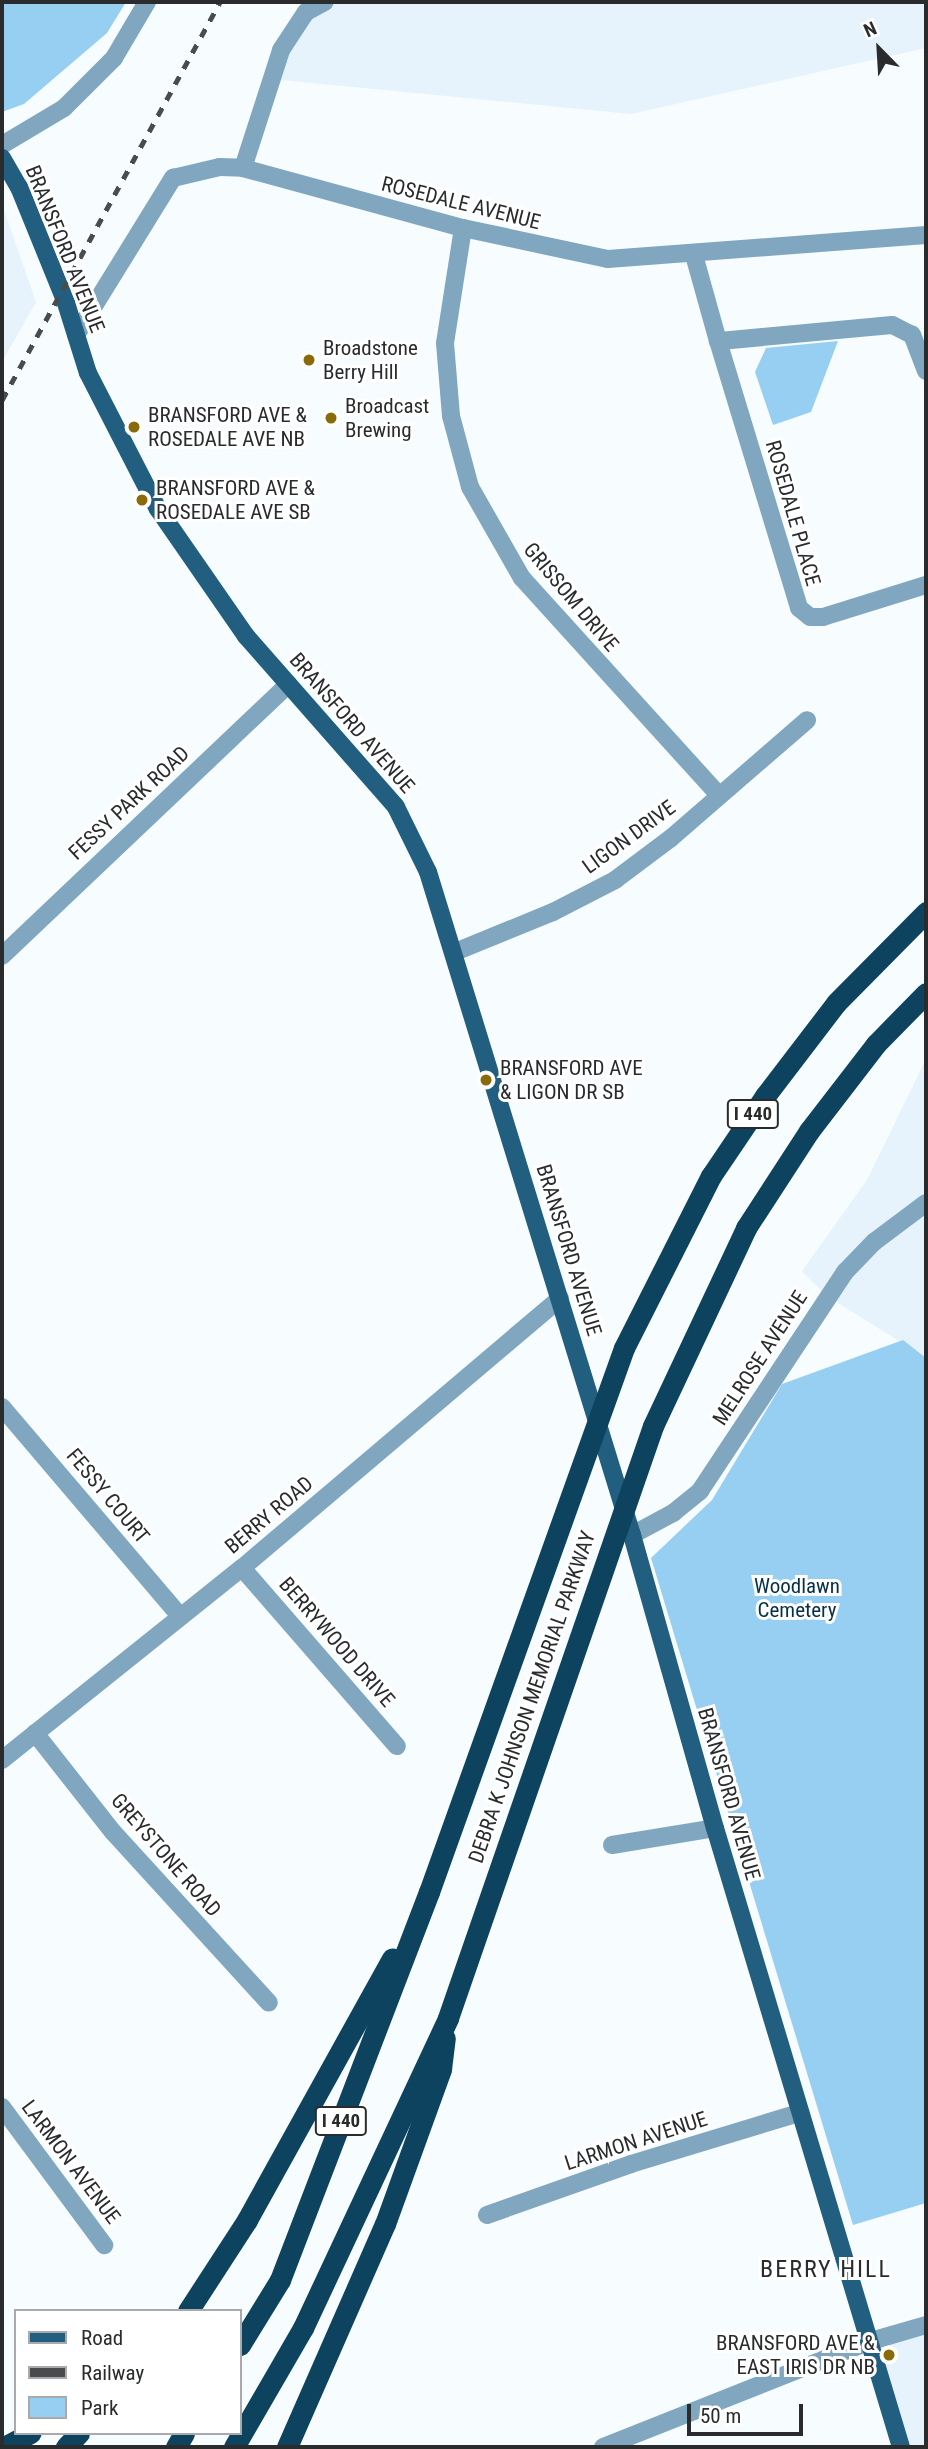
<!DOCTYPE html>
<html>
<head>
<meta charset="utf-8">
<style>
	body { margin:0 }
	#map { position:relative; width:928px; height:2449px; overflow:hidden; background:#f7fcff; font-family:"Roboto Condensed",sans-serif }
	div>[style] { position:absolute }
	.built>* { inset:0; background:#e6f3fc }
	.green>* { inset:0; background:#97cff2 }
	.minor>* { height:18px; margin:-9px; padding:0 9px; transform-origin:9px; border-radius:9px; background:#81a6bf }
	.major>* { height:18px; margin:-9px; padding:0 9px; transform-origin:9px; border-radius:9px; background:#225e7f }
	.highway>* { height:21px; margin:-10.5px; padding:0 10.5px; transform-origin:10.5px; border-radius:10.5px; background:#0d435f }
	.rail>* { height:4.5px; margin-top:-2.25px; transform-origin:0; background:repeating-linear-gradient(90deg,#494b4d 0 9px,transparent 0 18px) }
	.dots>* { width:19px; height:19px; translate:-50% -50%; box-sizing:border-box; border:4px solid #fff; border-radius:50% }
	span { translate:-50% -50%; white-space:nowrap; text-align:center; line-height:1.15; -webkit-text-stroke:6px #fff; paint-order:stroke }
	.shield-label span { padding:2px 5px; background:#fff; border:2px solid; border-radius:5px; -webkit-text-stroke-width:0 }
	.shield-label { font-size:19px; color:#292b2c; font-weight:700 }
	.street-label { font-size:21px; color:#292b2c }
	.poi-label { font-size:21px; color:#292b2c }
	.left { translate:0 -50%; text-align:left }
	.right { translate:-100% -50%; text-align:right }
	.park-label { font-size:21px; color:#053047 }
	.quarter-label { font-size:24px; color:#292b2c; letter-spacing:2px }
	.frame { position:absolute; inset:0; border:4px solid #292b2c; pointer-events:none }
	.legend { position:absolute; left:14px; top:2309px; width:228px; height:126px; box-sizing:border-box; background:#fff; border:2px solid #a9aaab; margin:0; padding:9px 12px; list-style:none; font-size:21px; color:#292b2c }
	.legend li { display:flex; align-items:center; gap:14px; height:35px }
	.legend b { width:35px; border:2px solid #a9aaab }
	.north { position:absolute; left:844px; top:14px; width:70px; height:70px; -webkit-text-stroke:5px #fff; paint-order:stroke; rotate:336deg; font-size:19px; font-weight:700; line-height:28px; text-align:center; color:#292b2c }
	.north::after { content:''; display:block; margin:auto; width:24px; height:32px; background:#292b2c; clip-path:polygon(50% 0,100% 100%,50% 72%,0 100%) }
	.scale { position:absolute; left:687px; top:2404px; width:116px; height:32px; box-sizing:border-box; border:4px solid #292b2c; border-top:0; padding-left:9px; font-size:21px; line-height:24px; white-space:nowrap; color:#292b2c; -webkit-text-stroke:5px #fff; paint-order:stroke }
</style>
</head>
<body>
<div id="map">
	<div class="built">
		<i style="clip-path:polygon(302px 2px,926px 2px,926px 48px,631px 114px,271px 79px)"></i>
		<i style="clip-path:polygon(2px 204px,36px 302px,2px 362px)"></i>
		<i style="clip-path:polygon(926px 1059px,926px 1358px,827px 1296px,802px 1271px,867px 1180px)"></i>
		<i style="clip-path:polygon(926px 2325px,926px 2447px,901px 2447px,871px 2341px)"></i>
	</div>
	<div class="green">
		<i style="clip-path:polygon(2px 2px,126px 2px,107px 33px,24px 104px,2px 112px)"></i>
		<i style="clip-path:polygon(838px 341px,811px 412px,773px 425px,755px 372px,766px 348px)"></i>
		<i style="clip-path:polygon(903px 1340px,926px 1358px,926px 2203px,853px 2225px,651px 1558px,712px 1500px,782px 1384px)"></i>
	</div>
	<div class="minor">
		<i style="left:2px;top:145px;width:72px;rotate:-30.8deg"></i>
		<i style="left:64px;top:108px;width:71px;rotate:-45deg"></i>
		<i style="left:114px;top:58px;width:65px;rotate:-59.5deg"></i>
		<i style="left:243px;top:168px;width:124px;rotate:-72.1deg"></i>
		<i style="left:281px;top:50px;width:45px;rotate:-56.7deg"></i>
		<i style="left:306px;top:12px;width:21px;rotate:-28deg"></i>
		<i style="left:463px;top:228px;width:116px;rotate:98.9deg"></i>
		<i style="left:445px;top:343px;width:73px;rotate:85.3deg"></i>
		<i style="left:451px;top:416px;width:73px;rotate:75deg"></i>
		<i style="left:470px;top:487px;width:105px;rotate:60.3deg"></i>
		<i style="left:522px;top:578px;width:293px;rotate:47.8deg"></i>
		<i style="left:694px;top:255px;width:89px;rotate:74.4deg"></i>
		<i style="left:76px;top:335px;width:185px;rotate:-58.3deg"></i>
		<i style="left:173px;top:178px;width:48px;rotate:-13.2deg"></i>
		<i style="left:220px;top:167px;width:23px;rotate:2deg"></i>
		<i style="left:243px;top:168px;width:228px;rotate:15.3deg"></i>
		<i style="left:463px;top:228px;width:148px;rotate:12.1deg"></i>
		<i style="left:608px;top:259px;width:319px;rotate:-4.3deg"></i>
		<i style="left:926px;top:371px;width:39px;rotate:-111deg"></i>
		<i style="left:912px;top:335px;width:22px;rotate:-153deg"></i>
		<i style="left:892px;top:325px;width:175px;rotate:174.7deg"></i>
		<i style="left:718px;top:341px;width:279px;rotate:73.1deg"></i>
		<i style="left:799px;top:608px;width:14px;rotate:39deg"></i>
		<i style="left:810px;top:617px;width:13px"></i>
		<i style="left:823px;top:617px;width:108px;rotate:-17.3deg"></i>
		<i style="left:455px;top:952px;width:106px;rotate:-22.2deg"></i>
		<i style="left:553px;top:912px;width:70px;rotate:-27.3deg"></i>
		<i style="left:615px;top:880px;width:70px;rotate:-36.9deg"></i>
		<i style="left:671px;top:838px;width:180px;rotate:-40.9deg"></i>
		<i style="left:2px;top:956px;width:395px;rotate:-43.5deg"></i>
		<i style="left:2px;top:1407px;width:275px;rotate:49.6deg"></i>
		<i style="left:632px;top:1535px;width:47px;rotate:-28.2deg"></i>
		<i style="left:673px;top:1513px;width:35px;rotate:-39deg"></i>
		<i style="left:700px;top:1491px;width:263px;rotate:-56.5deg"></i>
		<i style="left:845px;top:1272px;width:42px;rotate:-46deg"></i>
		<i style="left:874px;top:1242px;width:65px;rotate:-36.9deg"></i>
		<i style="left:242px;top:1568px;width:236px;rotate:49deg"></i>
		<i style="left:35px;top:1733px;width:126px;rotate:51.8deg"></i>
		<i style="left:113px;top:1832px;width:231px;rotate:47.6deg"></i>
		<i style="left:2px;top:1760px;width:307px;rotate:-38.7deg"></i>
		<i style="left:242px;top:1568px;width:417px;rotate:-40.3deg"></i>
		<i style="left:612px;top:1845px;width:104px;rotate:-9.4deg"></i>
		<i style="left:2px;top:2107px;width:172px;rotate:53.5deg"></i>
		<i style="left:487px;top:2215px;width:153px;rotate:-19.5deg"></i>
		<i style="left:631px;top:2164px;width:176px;rotate:-16.9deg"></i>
		<i style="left:603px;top:2447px;width:288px;rotate:-21.6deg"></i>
		<i style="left:871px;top:2341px;width:57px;rotate:-16.2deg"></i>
	</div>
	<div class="major">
		<i style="left:2px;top:158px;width:34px;rotate:60deg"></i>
		<i style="left:19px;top:187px;width:125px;rotate:67.9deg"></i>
		<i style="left:66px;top:303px;width:73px;rotate:72.6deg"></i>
		<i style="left:88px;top:373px;width:153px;rotate:62.8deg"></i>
		<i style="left:158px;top:509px;width:155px;rotate:55.3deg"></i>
		<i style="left:246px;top:636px;width:227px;rotate:48.7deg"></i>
		<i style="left:396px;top:807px;width:72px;rotate:63.8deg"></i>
		<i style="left:428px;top:872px;width:694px;rotate:72.9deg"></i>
		<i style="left:632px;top:1535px;width:305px;rotate:74.2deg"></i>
		<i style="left:715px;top:1828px;width:646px;rotate:73.28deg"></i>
	</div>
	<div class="highway">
		<i style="left:188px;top:2311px;width:108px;rotate:-57deg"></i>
		<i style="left:247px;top:2220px;width:299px;rotate:-61deg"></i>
		<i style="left:240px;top:2345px;width:76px;rotate:-58.4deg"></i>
		<i style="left:280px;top:2280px;width:416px;rotate:-69deg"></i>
		<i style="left:429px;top:1892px;width:578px;rotate:-70.28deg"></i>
		<i style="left:624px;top:1348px;width:193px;rotate:-63.2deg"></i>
		<i style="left:711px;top:1176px;width:97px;rotate:-56deg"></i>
		<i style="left:765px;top:1096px;width:117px;rotate:-52.6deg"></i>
		<i style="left:836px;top:1003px;width:128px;rotate:-45.3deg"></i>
		<i style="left:4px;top:2447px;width:30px;rotate:-28deg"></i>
		<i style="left:66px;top:2447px;width:19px;rotate:-47deg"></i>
		<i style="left:176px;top:2447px;width:16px;rotate:-60deg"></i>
		<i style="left:234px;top:2447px;width:138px;rotate:-59.9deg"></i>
		<i style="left:303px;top:2328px;width:342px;rotate:-64.9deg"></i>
		<i style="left:448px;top:2018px;width:626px;rotate:-70.9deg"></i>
		<i style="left:653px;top:1426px;width:219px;rotate:-64.8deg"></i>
		<i style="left:746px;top:1228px;width:116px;rotate:-57deg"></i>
		<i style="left:809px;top:1131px;width:110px;rotate:-52.4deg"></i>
		<i style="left:876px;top:1044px;width:71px;rotate:-45.6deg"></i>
		<i style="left:287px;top:2447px;width:244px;rotate:-66.3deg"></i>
		<i style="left:385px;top:2224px;width:165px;rotate:-70.1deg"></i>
		<i style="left:441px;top:2069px;width:31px;rotate:-83deg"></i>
	</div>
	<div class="rail">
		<i style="left:2px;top:400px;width:454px;rotate:-61.3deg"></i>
	</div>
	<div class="dots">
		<i style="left:309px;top:360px;background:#8a6a09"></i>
		<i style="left:331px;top:418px;background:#8a6a09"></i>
		<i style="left:134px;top:427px;background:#8a6a09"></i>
		<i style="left:142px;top:500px;background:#8a6a09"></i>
		<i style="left:486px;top:1080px;background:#8a6a09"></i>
		<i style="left:889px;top:2355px;background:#8a6a09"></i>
	</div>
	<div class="shield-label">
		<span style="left:753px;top:1114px">I 440</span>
		<span style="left:341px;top:2121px">I 440</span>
	</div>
	<div class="street-label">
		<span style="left:461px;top:203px;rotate:14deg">ROSEDALE AVENUE</span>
		<span style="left:65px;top:249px;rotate:68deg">BRANSFORD AVENUE</span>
		<span style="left:793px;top:513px;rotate:74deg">ROSEDALE PLACE</span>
		<span style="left:571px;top:597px;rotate:50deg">GRISSOM DRIVE</span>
		<span style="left:352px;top:723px;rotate:49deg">BRANSFORD AVENUE</span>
		<span style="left:129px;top:803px;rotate:-43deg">FESSY PARK ROAD</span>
		<span style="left:629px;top:837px;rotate:-36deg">LIGON DRIVE</span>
		<span style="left:569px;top:1250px;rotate:73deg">BRANSFORD AVENUE</span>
		<span style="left:760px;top:1358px;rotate:-57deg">MELROSE AVENUE</span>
		<span style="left:108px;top:1496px;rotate:50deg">FESSY COURT</span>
		<span style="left:269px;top:1515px;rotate:-40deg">BERRY ROAD</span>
		<span style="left:337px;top:1642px;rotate:49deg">BERRYWOOD DRIVE</span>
		<span style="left:532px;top:1697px;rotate:-71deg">DEBRA K JOHNSON MEMORIAL PARKWAY</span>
		<span style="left:729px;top:1794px;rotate:74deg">BRANSFORD AVENUE</span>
		<span style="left:166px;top:1855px;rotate:49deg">GREYSTONE ROAD</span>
		<span style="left:636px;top:2141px;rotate:-18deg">LARMON AVENUE</span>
		<span style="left:71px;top:2162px;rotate:53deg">LARMON AVENUE</span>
	</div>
	<div class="poi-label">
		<span class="left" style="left:323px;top:360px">Broadstone<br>Berry Hill</span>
		<span class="left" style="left:345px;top:418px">Broadcast<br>Brewing</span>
		<span class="left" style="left:148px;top:427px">BRANSFORD AVE &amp;<br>ROSEDALE AVE NB</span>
		<span class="left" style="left:156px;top:500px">BRANSFORD AVE &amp;<br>ROSEDALE AVE SB</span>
		<span class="left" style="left:500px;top:1080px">BRANSFORD AVE<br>&amp; LIGON DR SB</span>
		<span class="right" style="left:875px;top:2355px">BRANSFORD AVE &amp;<br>EAST IRIS DR NB</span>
	</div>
	<div class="park-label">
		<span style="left:797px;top:1598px">Woodlawn<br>Cemetery</span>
	</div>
	<div class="quarter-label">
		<span style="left:826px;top:2270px">BERRY HILL</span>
	</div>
	<div class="frame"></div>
	<ul class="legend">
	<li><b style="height:9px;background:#225e7f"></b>Road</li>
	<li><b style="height:9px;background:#494b4d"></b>Railway</li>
	<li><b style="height:19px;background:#97cff2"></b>Park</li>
	</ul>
	<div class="north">N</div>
	<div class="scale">50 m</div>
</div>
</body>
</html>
